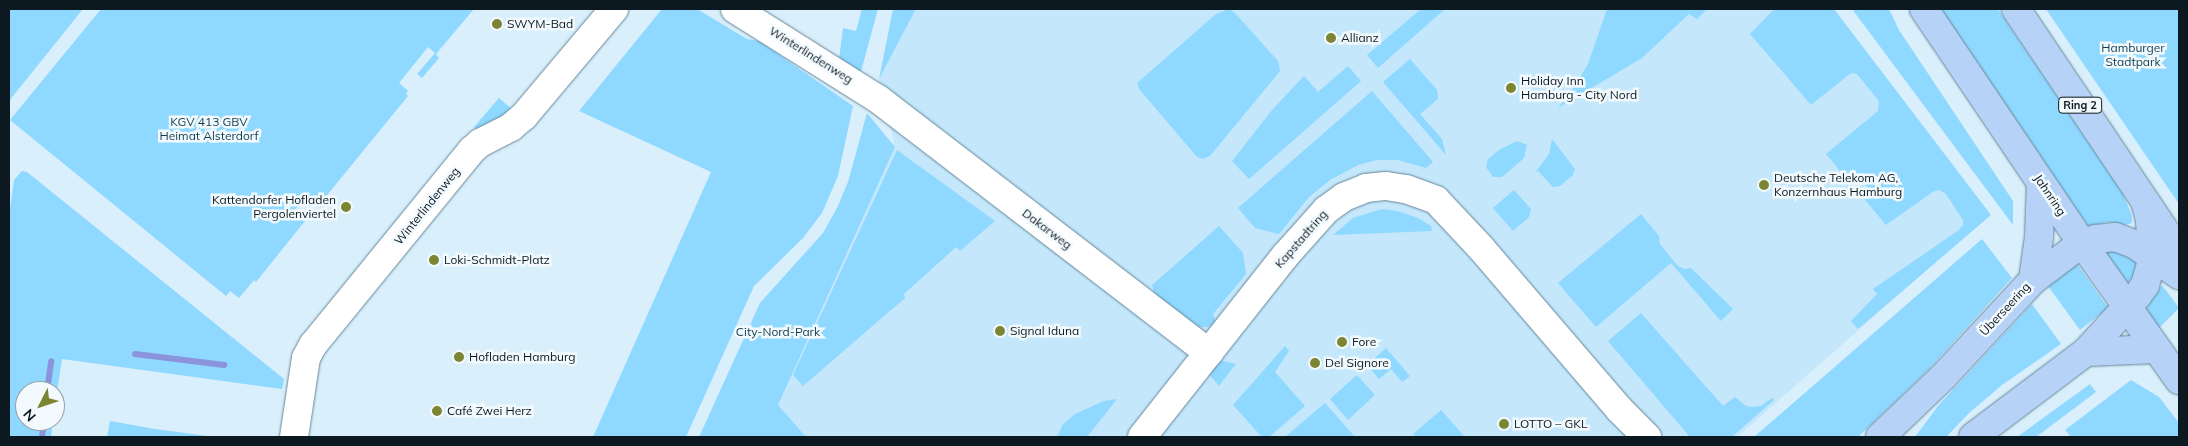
<!DOCTYPE html>
<html>
<head>
<meta charset="utf-8">
<style>
	body { margin:0 }
	#map { position:relative; width:2188px; height:446px; overflow:hidden; background:#d9effb; font-family:Mulish,sans-serif }
	div>[style] { position:absolute }
	.built>* { inset:0; background:#c4e7fb }
	.green>* { inset:0; background:#8fd8ff }
	.stream>* { height:6px; margin:-3px; padding:0 3px; transform-origin:3px; border-radius:3px; background:#8c93dd }
	.roads { filter:drop-shadow(0 0 1px #658698) drop-shadow(0 0 1px #658698) }
	.minor>* { height:28px; margin:-14px; padding:0 14px; transform-origin:14px; border-radius:14px; background:#fff }
	.major>* { height:28px; margin:-14px; padding:0 14px; transform-origin:14px; border-radius:14px; background:#b6d2f7 }
	.dots>* { width:14px; height:14px; translate:-50% -50%; box-sizing:border-box; border:2px solid #f2fafe; border-radius:50% }
	span { translate:-50% -50%; white-space:nowrap; text-align:center; line-height:1.15; -webkit-text-stroke:5px #f2fafe; paint-order:stroke }
	.shield-label span { padding:1px 4px; background:#f2fafe; border:1px solid; border-radius:4px; -webkit-text-stroke-width:0 }
	.shield-label { font-size:11px; color:#0c1920; font-weight:700 }
	.poi-label { font-size:12px; color:#0c1920 }
	.left { translate:0 -50%; text-align:left }
	.right { translate:-100% -50%; text-align:right }
	.park-label { font-size:12px; color:#133c4f }
	.street-label { font-size:12px; color:#0c1920 }
	.frame { position:absolute; inset:0; border:10px solid #0c1920; pointer-events:none }
	.north { position:absolute; left:15px; top:381px; width:50px; height:50px; box-sizing:border-box; background:#f2fafe; border:1px solid #96a0a5; border-radius:50%; rotate:229deg; font-size:14px; font-weight:700; line-height:20px; text-align:center; color:#0c1920 }
	.north::after { content:''; display:block; margin:auto; width:18px; height:22px; background:#7c8531; clip-path:polygon(50% 0,100% 100%,50% 72%,0 100%) }
</style>
</head>
<body>
<div id="map">
	<div class="built">
		<i style="clip-path:polygon(916px 9px,1806px 9px,1986px 218px,1737px 437px,763px 437px,895px 147px,879px 79px)"></i>
	</div>
	<div class="green">
		<i style="clip-path:polygon(9px 9px,83px 9px,9px 101px)"></i>
		<i style="clip-path:polygon(101px 9px,474px 9px,436px 54px,439px 58px,422px 78px,417px 74px,435px 53px,428px 47px,399px 83px,408px 91px,406px 93px,408px 96px,319px 205px,307px 196px,294px 211px,305px 221px,256px 282px,254px 280px,239px 298px,230px 291px,226px 296px,10px 120px)"></i>
		<i style="clip-path:polygon(662px 9px,697px 9px,747px 39px,759px 41px,853px 106px,838px 176px,822px 213px,803px 238px,754px 286px,686px 437px,593px 437px,711px 172px,579px 111px)"></i>
		<i style="clip-path:polygon(862px 9px,878px 9px,860px 75px,839px 59px,843px 28px,856px 31px)"></i>
		<i style="clip-path:polygon(893px 9px,916px 9px,879px 79px)"></i>
		<i style="clip-path:polygon(1229px 9px,1234px 12px,1278px 61px,1280px 71px,1210px 156px,1203px 159px,1197px 157px,1139px 89px,1137px 83px,1216px 14px)"></i>
		<i style="clip-path:polygon(1421px 9px,1445px 9px,1378px 68px,1367px 55px)"></i>
		<i style="clip-path:polygon(1607px 9px,1707px 9px,1697px 19px,1689px 14px,1642px 58px,1558px 108px,1577px 83px,1588px 64px)"></i>
		<i style="clip-path:polygon(1774px 9px,1834px 9px,1991px 215px,1858px 329px,1851px 321px,1877px 294px,1873px 289px,1959px 230px,1963px 225px,1963px 220px,1946px 194px,1939px 190px,1934px 191px,1886px 225px,1861px 195px,1868px 188px,1853px 169px,1844px 176px,1826px 154px,1878px 111px,1879px 101px,1857px 74px,1851px 73px,1811px 105px,1750px 34px)"></i>
		<i style="clip-path:polygon(1852px 9px,1889px 9px,1899px 30px,2013px 201px,2013px 225px)"></i>
		<i style="clip-path:polygon(1941px 9px,1998px 9px,2123px 194px,2132px 216px,2132px 223px,2126px 225px,2107px 222px,2089px 228px)"></i>
		<i style="clip-path:polygon(2046px 9px,2179px 9px,2179px 204px)"></i>
		<i style="clip-path:polygon(1410px 59px,1437px 90px,1438px 99px,1420px 114px,1442px 139px,1446px 155px,1383px 82px)"></i>
		<i style="clip-path:polygon(1348px 66px,1361px 81px,1249px 179px,1232px 161px,1272px 110px,1304px 76px,1318px 92px)"></i>
		<i style="clip-path:polygon(1372px 91px,1433px 162px,1426px 168px,1398px 160px,1377px 160px,1358px 165px,1330px 180px,1309px 197px,1279px 234px,1255px 228px,1238px 208px)"></i>
		<i style="clip-path:polygon(499px 98px,513px 110px,478px 131px,474px 127px)"></i>
		<i style="clip-path:polygon(867px 113px,895px 147px,778px 405px,806px 437px,699px 437px,760px 303px,823px 233px,837px 208px,848px 182px)"></i>
		<i style="clip-path:polygon(1552px 139px,1575px 169px,1573px 175px,1560px 186px,1553px 187px,1538px 171px,1535px 173px,1549px 154px)"></i>
		<i style="clip-path:polygon(1517px 141px,1527px 145px,1524px 158px,1502px 177px,1493px 177px,1486px 167px,1488px 159px,1499px 150px)"></i>
		<i style="clip-path:polygon(897px 150px,995px 221px,960px 251px,956px 247px,904px 294px,905px 298px,803px 386px,793px 375px)"></i>
		<i style="clip-path:polygon(22px 171px,27px 172px,284px 379px,282px 389px,62px 359px,55px 406px,55px 391px,25px 391px,25px 421px,53px 421px,51px 437px,9px 437px,9px 216px,14px 180px)"></i>
		<i style="clip-path:polygon(1514px 190px,1531px 209px,1529px 217px,1513px 231px,1493px 208px)"></i>
		<i style="clip-path:polygon(1382px 209px,1397px 211px,1418px 218px,1431px 226px,1432px 231px,1333px 235px,1353px 218px)"></i>
		<i style="clip-path:polygon(1641px 214px,1659px 236px,1660px 244px,1678px 266px,1685px 269px,1691px 268px,1733px 309px,1721px 321px,1671px 263px,1596px 327px,1558px 283px)"></i>
		<i style="clip-path:polygon(1219px 226px,1243px 253px,1246px 274px,1213px 314px,1216px 322px,1210px 327px,1199px 327px,1173px 308px,1159px 310px,1152px 285px)"></i>
		<i style="clip-path:polygon(1982px 239px,2012px 278px,1928px 370px,1858px 437px,1754px 437px)"></i>
		<i style="clip-path:polygon(2111px 249px,2138px 262px,2136px 272px,2128px 283px,2106px 253px)"></i>
		<i style="clip-path:polygon(2075px 261px,2108px 308px,2080px 330px,2048px 286px,2057px 276px)"></i>
		<i style="clip-path:polygon(2162px 285px,2179px 308px,2159px 328px,2146px 309px)"></i>
		<i style="clip-path:polygon(2032px 304px,2061px 344px,2002px 385px,1969px 413px,1946px 437px,1915px 437px,1938px 406px)"></i>
		<i style="clip-path:polygon(1641px 313px,1723px 406px,1735px 397px,1746px 406px,1751px 407px,1761px 406px,1772px 398px,1774px 400px,1732px 437px,1690px 437px,1608px 341px)"></i>
		<i style="clip-path:polygon(1285px 346px,1289px 351px,1275px 372px,1305px 406px,1269px 437px,1262px 437px,1233px 405px)"></i>
		<i style="clip-path:polygon(1386px 348px,1410px 376px,1402px 382px,1391px 369px,1379px 379px,1367px 365px)"></i>
		<i style="clip-path:polygon(1219px 360px,1236px 364px,1219px 386px,1208px 373px)"></i>
		<i style="clip-path:polygon(1357px 375px,1375px 395px,1348px 420px,1330px 399px)"></i>
		<i style="clip-path:polygon(2131px 380px,2159px 397px,2179px 423px,2179px 437px,2071px 437px,2065px 430px)"></i>
		<i style="clip-path:polygon(2090px 384px,2096px 392px,2036px 437px,2017px 437px)"></i>
		<i style="clip-path:polygon(1117px 399px,1087px 437px,1057px 437px,1063px 424px,1075px 414px,1104px 401px)"></i>
		<i style="clip-path:polygon(1325px 403px,1355px 437px,1285px 437px)"></i>
		<i style="clip-path:polygon(1441px 410px,1465px 437px,1416px 437px,1413px 434px)"></i>
		<i style="clip-path:polygon(110px 421px,155px 429px,215px 437px,107px 437px)"></i>
	</div>
	<div class="stream">
		<i style="left:135px;top:354px;width:90px;rotate:7deg"></i>
		<i style="left:47px;top:391px;width:30px;rotate:-82deg"></i>
		<i style="left:42px;top:437px;width:16px;rotate:-83deg"></i>
	</div>
	<div class="roads">
		<div class="minor">
			<i style="left:735px;top:9px;width:169px;rotate:32.2deg"></i>
			<i style="left:878px;top:99px;width:417px;rotate:37.5deg"></i>
			<i style="left:294px;top:437px;width:80px;rotate:-81.4deg"></i>
			<i style="left:306px;top:358px;width:15px;rotate:-62deg"></i>
			<i style="left:313px;top:345px;width:252px;rotate:-50.8deg"></i>
			<i style="left:472px;top:150px;width:11px;rotate:-41deg"></i>
			<i style="left:480px;top:143px;width:35px;rotate:-27deg"></i>
			<i style="left:511px;top:127px;width:17px;rotate:-40deg"></i>
			<i style="left:524px;top:116px;width:140px;rotate:-49.9deg"></i>
			<i style="left:1142px;top:437px;width:231px;rotate:-51.7deg"></i>
			<i style="left:1285px;top:256px;width:62px;rotate:-48.3deg"></i>
			<i style="left:1326px;top:210px;width:22px;rotate:-36deg"></i>
			<i style="left:1344px;top:197px;width:24px;rotate:-22deg"></i>
			<i style="left:1366px;top:188px;width:20px;rotate:-6deg"></i>
			<i style="left:1386px;top:186px;width:20px;rotate:9deg"></i>
			<i style="left:1406px;top:189px;width:32px;rotate:20deg"></i>
			<i style="left:1436px;top:200px;width:66px;rotate:46.8deg"></i>
			<i style="left:1481px;top:248px;width:212px;rotate:49.4deg"></i>
			<i style="left:1619px;top:409px;width:40px;rotate:45deg"></i>
		</div>
		<div class="major">
			<i style="left:1924px;top:9px;width:282px;rotate:56deg"></i>
			<i style="left:2082px;top:243px;width:168px;rotate:54.7deg"></i>
			<i style="left:2016px;top:9px;width:293px;rotate:56.1deg"></i>
			<i style="left:2033px;top:280px;width:43px;rotate:-82.1deg"></i>
			<i style="left:2039px;top:237px;width:54px;rotate:-87.9deg"></i>
			<i style="left:2086px;top:352px;width:71px;rotate:-2.4deg"></i>
			<i style="left:1880px;top:437px;width:86px;rotate:-43.6deg"></i>
			<i style="left:1942px;top:378px;width:134px;rotate:-47.1deg"></i>
			<i style="left:2033px;top:280px;width:61px;rotate:-37.1deg"></i>
			<i style="left:2082px;top:243px;width:15px;rotate:-16deg"></i>
			<i style="left:2096px;top:239px;width:19px;rotate:-6deg"></i>
			<i style="left:2115px;top:237px;width:20px;rotate:20deg"></i>
			<i style="left:2134px;top:244px;width:55px;rotate:34.6deg"></i>
			<i style="left:1973px;top:437px;width:141px;rotate:-37deg"></i>
			<i style="left:2086px;top:352px;width:76px;rotate:-47.7deg"></i>
			<i style="left:2137px;top:296px;width:14px;rotate:-54deg"></i>
			<i style="left:2145px;top:285px;width:29px;rotate:-74deg"></i>
			<i style="left:2153px;top:257px;width:38px;rotate:-95deg"></i>
			<i style="left:2150px;top:219px;width:18px;rotate:-106deg"></i>
		</div>
	</div>
	<div class="dots">
		<i style="left:497px;top:24px;background:#7c8531"></i>
		<i style="left:1331px;top:38px;background:#7c8531"></i>
		<i style="left:1511px;top:88px;background:#7c8531"></i>
		<i style="left:1764px;top:185px;background:#7c8531"></i>
		<i style="left:346px;top:207px;background:#7c8531"></i>
		<i style="left:434px;top:260px;background:#7c8531"></i>
		<i style="left:1000px;top:331px;background:#7c8531"></i>
		<i style="left:1342px;top:342px;background:#7c8531"></i>
		<i style="left:459px;top:357px;background:#7c8531"></i>
		<i style="left:1315px;top:363px;background:#7c8531"></i>
		<i style="left:437px;top:411px;background:#7c8531"></i>
		<i style="left:1504px;top:424px;background:#7c8531"></i>
	</div>
	<div class="shield-label">
		<span style="left:2080px;top:105px">Ring 2</span>
	</div>
	<div class="poi-label">
		<span class="left" style="left:507px;top:24px">SWYM-Bad</span>
		<span class="left" style="left:1341px;top:38px">Allianz</span>
		<span class="left" style="left:1521px;top:88px">Holiday Inn<br>Hamburg - City Nord</span>
		<span class="left" style="left:1774px;top:185px">Deutsche Telekom AG,<br>Konzernhaus Hamburg</span>
		<span class="right" style="left:336px;top:207px">Kattendorfer Hofladen<br>Pergolenviertel</span>
		<span class="left" style="left:444px;top:260px">Loki-Schmidt-Platz</span>
		<span class="left" style="left:1010px;top:331px">Signal Iduna</span>
		<span class="left" style="left:1352px;top:342px">Fore</span>
		<span class="left" style="left:469px;top:357px">Hofladen Hamburg</span>
		<span class="left" style="left:1325px;top:363px">Del Signore</span>
		<span class="left" style="left:447px;top:411px">Café Zwei Herz</span>
		<span class="left" style="left:1514px;top:424px">LOTTO – GKL</span>
	</div>
	<div class="park-label">
		<span style="left:2133px;top:55px">Hamburger<br>Stadtpark</span>
		<span style="left:209px;top:129px">KGV 413 GBV<br>Heimat Alsterdorf</span>
		<span style="left:778px;top:332px">City-Nord-Park</span>
	</div>
	<div class="street-label">
		<span style="left:811px;top:55px;rotate:32deg">Winterlindenweg</span>
		<span style="left:2050px;top:195px;rotate:56deg">Jahnring</span>
		<span style="left:427px;top:206px;rotate:-51deg">Winterlindenweg</span>
		<span style="left:1047px;top:229px;rotate:37deg">Dakarweg</span>
		<span style="left:1301px;top:239px;rotate:-49deg">Kapstadtring</span>
		<span style="left:2005px;top:309px;rotate:-47deg">Überseering</span>
	</div>
	<div class="frame"></div>
	<div class="north">N</div>
</div>
</body>
</html>
